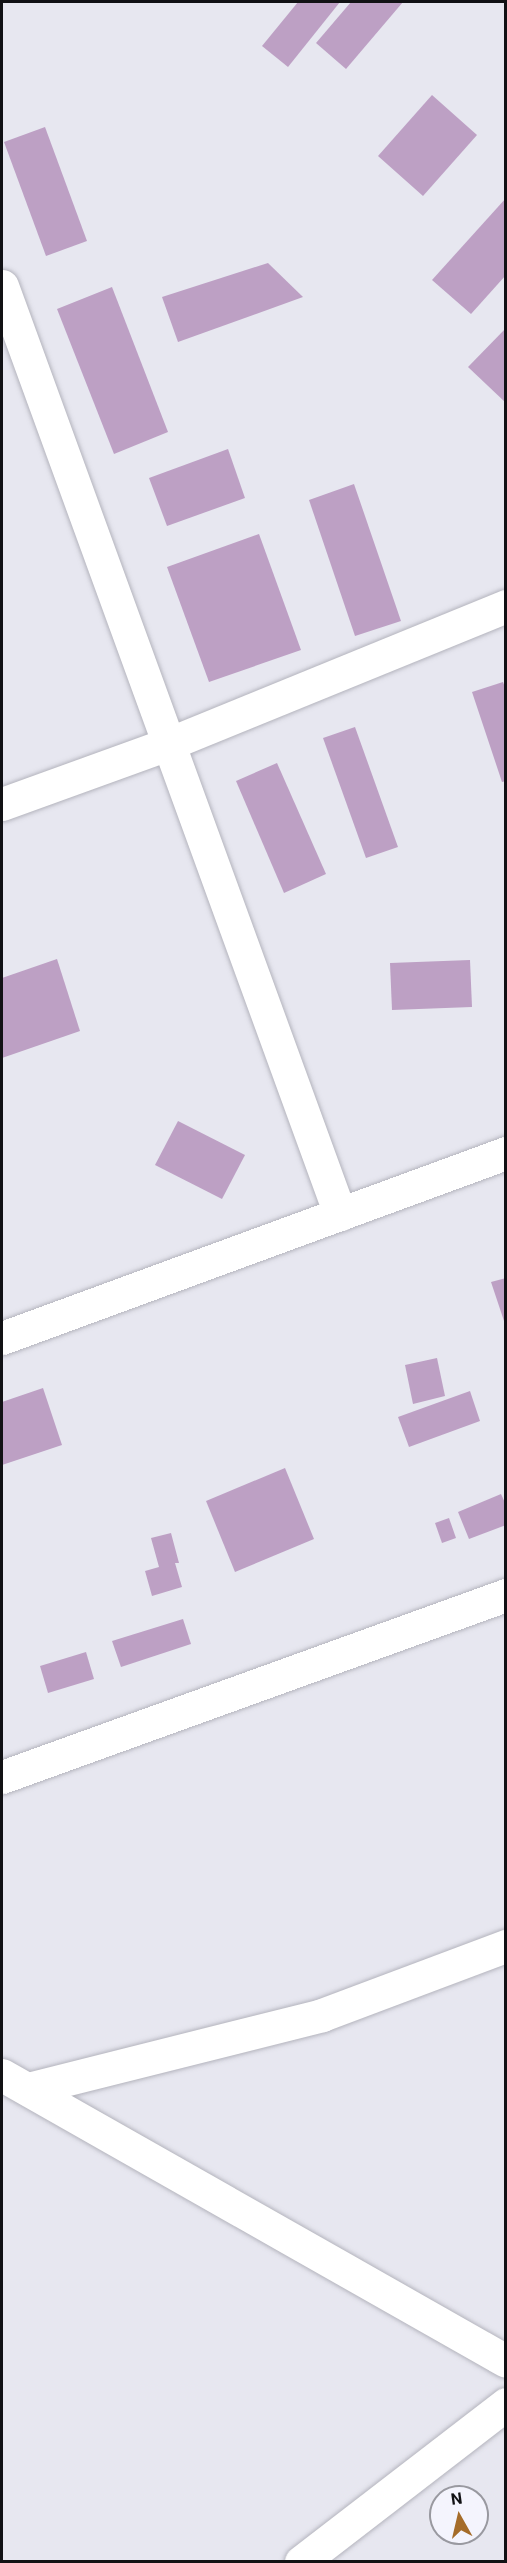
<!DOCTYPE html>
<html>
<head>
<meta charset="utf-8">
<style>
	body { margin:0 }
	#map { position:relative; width:507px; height:2563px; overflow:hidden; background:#e7e7f0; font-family:Roboto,sans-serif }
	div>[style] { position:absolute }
	.building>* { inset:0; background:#bda0c4 }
	.roads { filter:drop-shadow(0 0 2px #b4b4bd) drop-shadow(0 0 2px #b4b4bd) }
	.street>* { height:33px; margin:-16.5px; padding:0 16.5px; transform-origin:16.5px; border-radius:16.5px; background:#fff }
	span { translate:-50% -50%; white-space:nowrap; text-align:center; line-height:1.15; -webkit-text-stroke:6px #f4f4fd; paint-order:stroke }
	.frame { position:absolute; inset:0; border:3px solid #111114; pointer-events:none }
	.north { position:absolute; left:429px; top:2485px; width:60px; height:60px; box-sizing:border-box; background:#f4f4fd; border:2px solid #9999a0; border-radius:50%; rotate:352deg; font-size:16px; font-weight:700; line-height:24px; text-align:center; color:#111114 }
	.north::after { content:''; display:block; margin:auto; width:21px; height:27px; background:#a56c2a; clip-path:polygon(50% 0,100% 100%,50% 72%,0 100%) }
</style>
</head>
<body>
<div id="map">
	<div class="building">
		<i style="clip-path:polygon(298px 2px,340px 2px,288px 67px,262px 46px)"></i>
		<i style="clip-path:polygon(351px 2px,403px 2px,346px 69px,316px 43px)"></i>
		<i style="clip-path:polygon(432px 95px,477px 135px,423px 196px,378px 156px)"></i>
		<i style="clip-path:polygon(45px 127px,87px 241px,46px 256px,4px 142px)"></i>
		<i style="clip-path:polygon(506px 198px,506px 275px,471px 314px,432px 280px)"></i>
		<i style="clip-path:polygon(268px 263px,303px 297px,178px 342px,162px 297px)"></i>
		<i style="clip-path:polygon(112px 287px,168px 432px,114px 454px,57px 309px)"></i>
		<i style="clip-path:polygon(506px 328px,506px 403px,468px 367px)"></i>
		<i style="clip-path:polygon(228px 449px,245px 498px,167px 526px,149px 478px)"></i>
		<i style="clip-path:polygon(354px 484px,401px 621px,355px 636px,309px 500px)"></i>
		<i style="clip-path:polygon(259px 534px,301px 650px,209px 682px,167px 567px)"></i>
		<i style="clip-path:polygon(503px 682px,506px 690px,506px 781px,502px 782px,472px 692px)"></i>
		<i style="clip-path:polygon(355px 727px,398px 847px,366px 858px,323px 738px)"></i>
		<i style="clip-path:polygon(277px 763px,326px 874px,284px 893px,236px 781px)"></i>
		<i style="clip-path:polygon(57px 959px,80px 1031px,2px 1058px,2px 978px)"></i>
		<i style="clip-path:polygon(470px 960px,472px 1007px,392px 1010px,390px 963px)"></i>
		<i style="clip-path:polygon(178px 1121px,245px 1155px,222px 1199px,155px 1165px)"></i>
		<i style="clip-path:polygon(506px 1278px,506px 1324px,505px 1324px,491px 1282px)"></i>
		<i style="clip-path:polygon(437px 1358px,445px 1396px,413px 1404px,405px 1365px)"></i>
		<i style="clip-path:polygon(43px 1388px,62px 1445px,2px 1465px,2px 1402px)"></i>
		<i style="clip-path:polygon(470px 1391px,480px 1421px,409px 1447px,398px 1417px)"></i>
		<i style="clip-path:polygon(285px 1468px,314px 1539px,235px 1572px,206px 1501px)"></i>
		<i style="clip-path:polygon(501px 1494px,506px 1505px,506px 1525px,469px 1539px,458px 1512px)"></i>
		<i style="clip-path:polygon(449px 1518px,456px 1538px,442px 1543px,435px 1523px)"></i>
		<i style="clip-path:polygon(171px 1533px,179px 1563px,175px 1563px,182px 1587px,152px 1596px,145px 1571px,159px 1567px,151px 1538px)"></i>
		<i style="clip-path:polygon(183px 1619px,191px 1644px,121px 1667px,112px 1641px)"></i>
		<i style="clip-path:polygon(86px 1652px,94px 1679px,48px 1693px,40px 1666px)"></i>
	</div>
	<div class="roads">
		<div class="street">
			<i style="left:2px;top:286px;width:988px;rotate:69.99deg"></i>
			<i style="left:2px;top:804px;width:177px;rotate:-19.9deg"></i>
			<i style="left:168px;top:744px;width:365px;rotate:-22.2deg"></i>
			<i style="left:2px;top:1338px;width:537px;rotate:-20.16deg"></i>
			<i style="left:2px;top:1777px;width:536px;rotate:-19.86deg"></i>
			<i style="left:2px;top:2075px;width:579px;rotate:29.57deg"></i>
			<i style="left:28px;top:2089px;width:303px;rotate:-14.1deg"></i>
			<i style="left:322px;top:2015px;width:197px;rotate:-20.6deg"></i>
			<i style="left:301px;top:2562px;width:259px;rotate:-37.6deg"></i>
		</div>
	</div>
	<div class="frame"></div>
	<div class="north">N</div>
</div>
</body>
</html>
